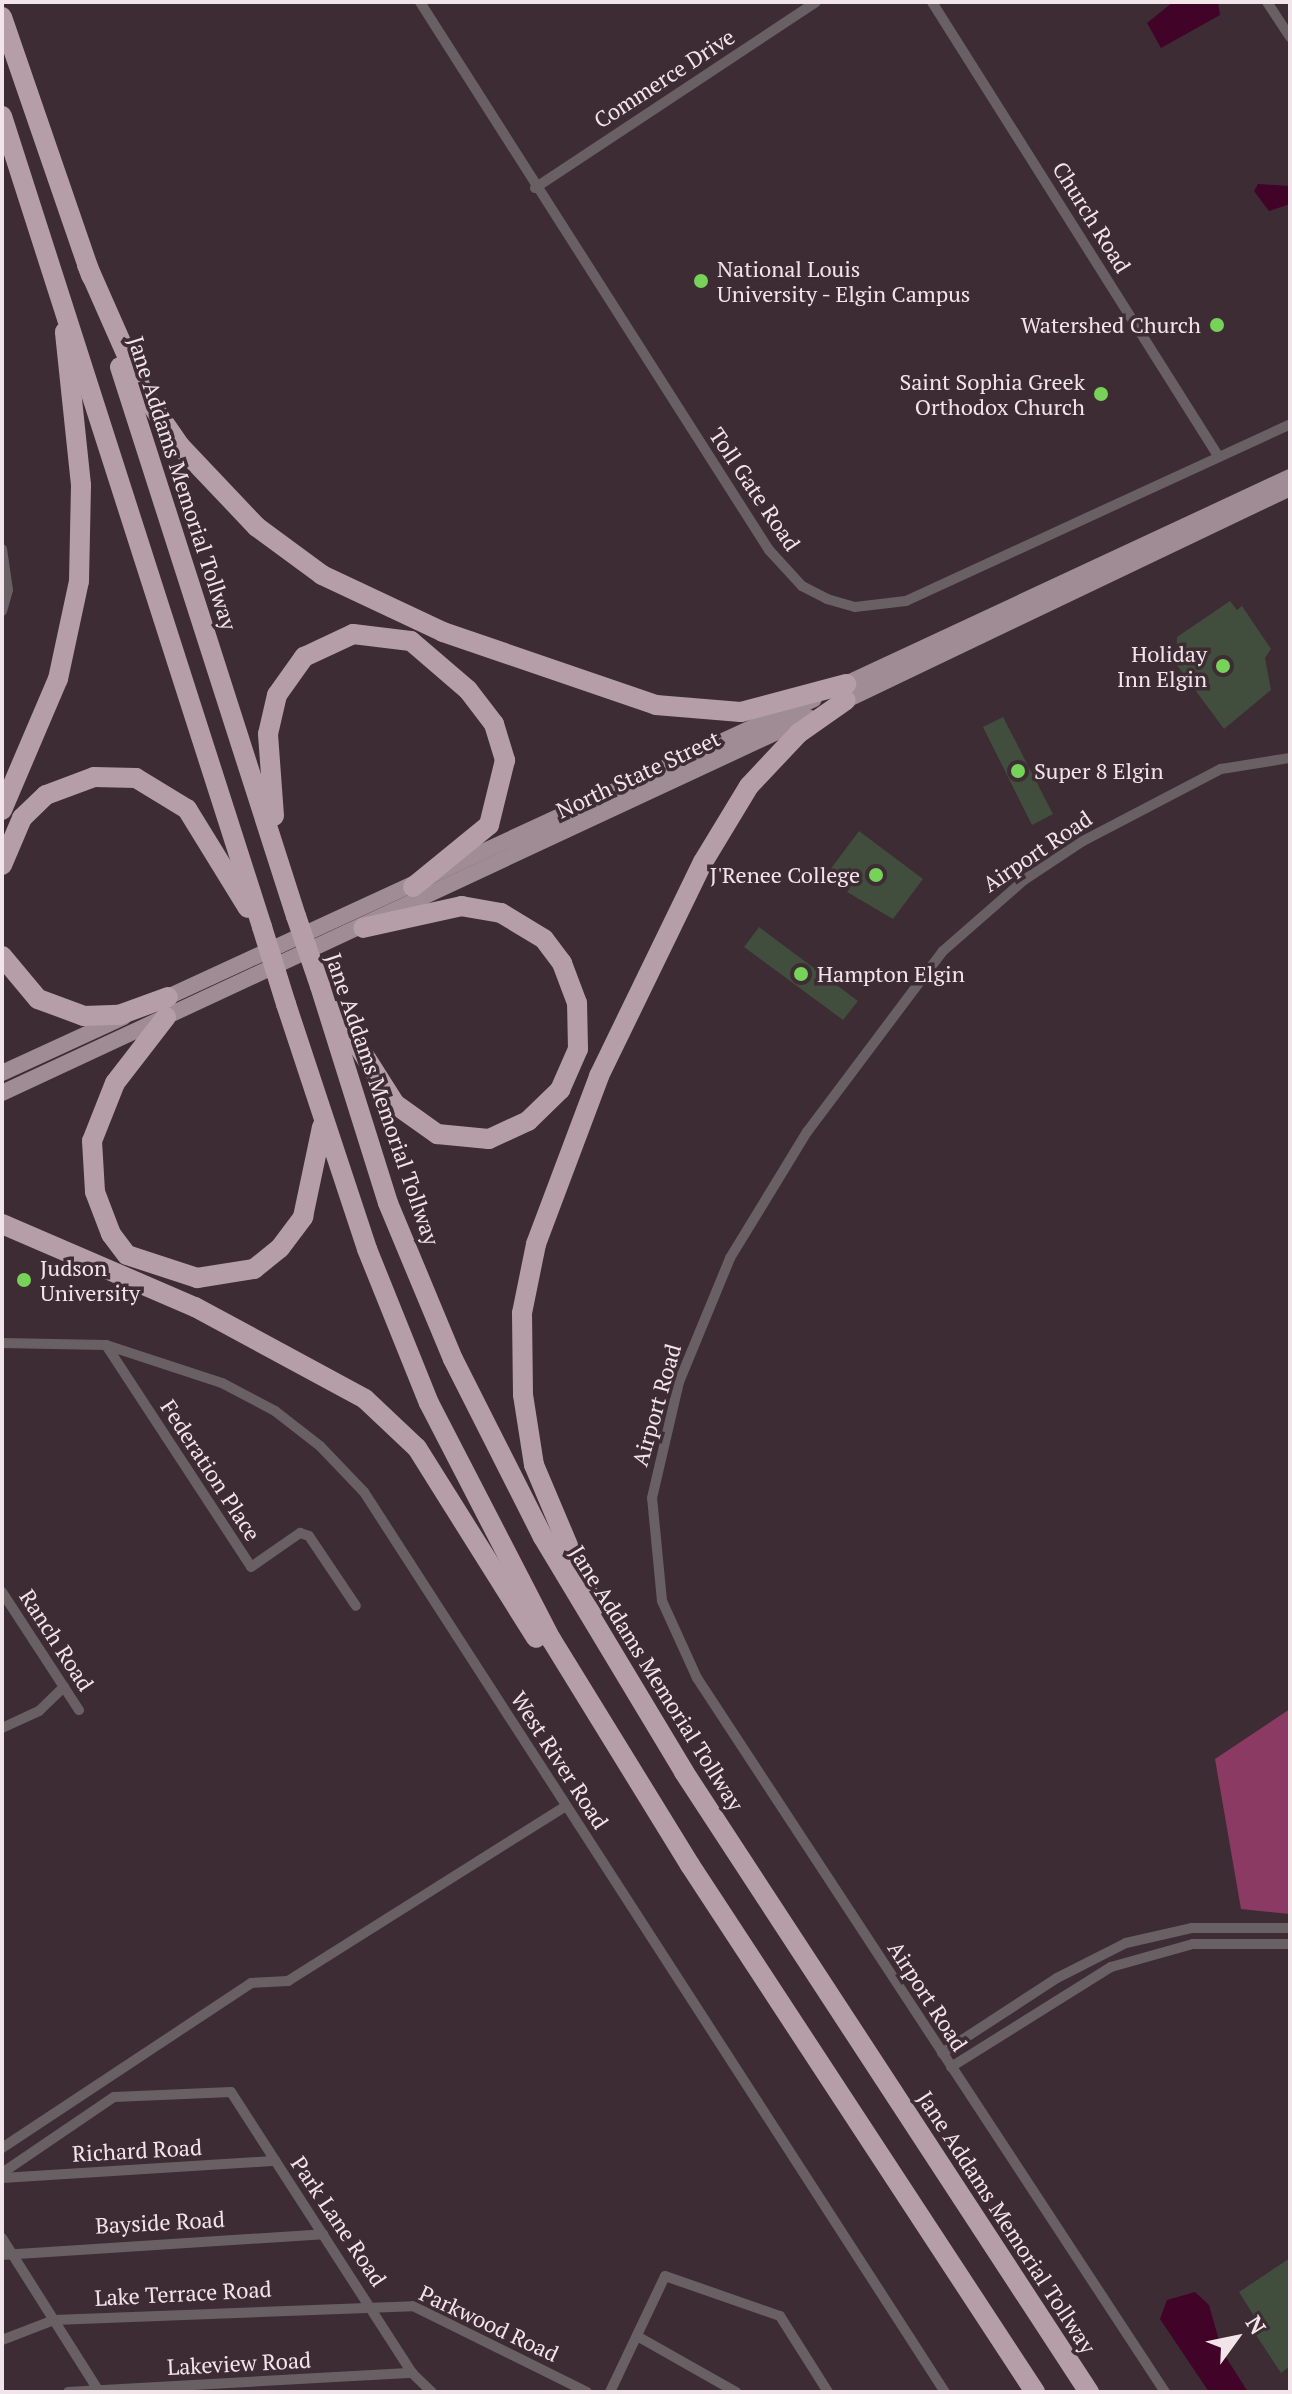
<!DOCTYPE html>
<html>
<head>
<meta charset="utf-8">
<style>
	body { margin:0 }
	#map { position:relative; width:1292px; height:2394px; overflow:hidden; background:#3e2c34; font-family:"PT Serif",serif }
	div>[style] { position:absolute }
	.green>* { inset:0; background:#8b3a63 }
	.water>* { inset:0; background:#410328 }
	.building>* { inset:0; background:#414d3d }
	.street>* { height:10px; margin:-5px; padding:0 5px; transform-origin:5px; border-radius:5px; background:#696064 }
	.primary>* { height:16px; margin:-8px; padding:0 8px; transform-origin:8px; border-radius:8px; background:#a08c95 }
	.highway>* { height:20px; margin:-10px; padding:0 10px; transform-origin:10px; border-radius:10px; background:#b59ea8 }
	.highway-bridge>* { height:20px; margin:-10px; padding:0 10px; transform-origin:10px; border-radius:10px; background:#b59ea8 }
	.dots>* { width:22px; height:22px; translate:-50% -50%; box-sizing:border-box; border:4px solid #3e2c34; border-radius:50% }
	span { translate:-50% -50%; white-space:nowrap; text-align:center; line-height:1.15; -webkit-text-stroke:7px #3e2c34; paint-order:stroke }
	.street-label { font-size:22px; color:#f2e5ea }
	.poi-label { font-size:22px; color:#f2e5ea }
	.left { translate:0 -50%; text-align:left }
	.right { translate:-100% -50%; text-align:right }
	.frame { position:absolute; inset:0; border:4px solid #f2e5ea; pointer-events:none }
	.north { position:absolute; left:1196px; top:2298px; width:80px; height:80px; -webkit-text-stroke:6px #3e2c34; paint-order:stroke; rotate:57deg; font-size:22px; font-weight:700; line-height:32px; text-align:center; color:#f2e5ea }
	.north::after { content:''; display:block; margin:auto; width:28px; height:36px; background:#f2e5ea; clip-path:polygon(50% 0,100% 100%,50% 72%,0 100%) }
</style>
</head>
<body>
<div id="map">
	<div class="green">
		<i style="clip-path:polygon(1290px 1709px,1290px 1914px,1241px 1909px,1215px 1759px)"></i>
	</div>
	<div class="water">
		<i style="clip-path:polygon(1173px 2px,1218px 2px,1220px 15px,1161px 48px,1147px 23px)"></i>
		<i style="clip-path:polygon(1258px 184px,1290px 186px,1290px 204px,1269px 211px,1254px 191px)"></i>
		<i style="clip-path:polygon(1195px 2292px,1209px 2305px,1222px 2351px,1248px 2392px,1209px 2392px,1160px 2319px,1167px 2300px)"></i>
	</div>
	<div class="building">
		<i style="clip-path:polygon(1230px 601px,1237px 610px,1242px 606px,1271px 649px,1265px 658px,1271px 690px,1224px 729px,1176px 664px,1177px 637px)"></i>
		<i style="clip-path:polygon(1003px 717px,1053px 814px,1032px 825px,983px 727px)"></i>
		<i style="clip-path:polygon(859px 831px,923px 879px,893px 919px,847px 892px,850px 888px,829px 871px)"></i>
		<i style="clip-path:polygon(759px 927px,858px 1001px,843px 1020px,744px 947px)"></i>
		<i style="clip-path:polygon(1290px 2258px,1290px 2366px,1281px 2373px,1254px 2332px,1261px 2327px,1239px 2292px)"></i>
	</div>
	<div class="street">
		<i style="left:420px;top:2px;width:650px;rotate:57.51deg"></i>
		<i style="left:769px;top:550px;width:49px;rotate:47.5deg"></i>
		<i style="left:802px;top:586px;width:28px;rotate:27deg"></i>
		<i style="left:827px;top:599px;width:29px;rotate:16deg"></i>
		<i style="left:855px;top:607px;width:51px;rotate:-6.7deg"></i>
		<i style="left:906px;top:601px;width:423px;rotate:-24.7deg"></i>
		<i style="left:932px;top:2px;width:534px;rotate:57.77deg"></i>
		<i style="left:1267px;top:2px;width:42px;rotate:56.7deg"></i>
		<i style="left:535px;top:188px;width:337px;rotate:-33.5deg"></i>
		<i style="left:2px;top:549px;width:41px;rotate:81.7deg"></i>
		<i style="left:8px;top:590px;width:22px;rotate:106deg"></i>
		<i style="left:2px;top:1343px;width:104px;rotate:1.1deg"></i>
		<i style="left:106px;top:1345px;width:122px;rotate:18.1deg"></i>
		<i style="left:222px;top:1383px;width:60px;rotate:27.8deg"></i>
		<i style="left:275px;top:1411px;width:57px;rotate:37.9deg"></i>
		<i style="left:320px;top:1446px;width:64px;rotate:46.3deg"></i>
		<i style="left:364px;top:1492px;width:1071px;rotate:57.16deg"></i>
		<i style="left:106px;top:1345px;width:265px;rotate:56.8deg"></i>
		<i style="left:251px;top:1567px;width:60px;rotate:-34.8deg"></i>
		<i style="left:300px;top:1533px;width:9px;rotate:18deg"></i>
		<i style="left:309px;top:1536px;width:84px;rotate:56.1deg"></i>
		<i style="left:2px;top:1592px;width:141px;rotate:56.9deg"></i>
		<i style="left:2px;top:1728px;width:41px;rotate:-24.7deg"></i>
		<i style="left:39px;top:1711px;width:35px;rotate:-44deg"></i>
		<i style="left:942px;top:2053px;width:137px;rotate:-33.1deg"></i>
		<i style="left:1057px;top:1978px;width:77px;rotate:-26.9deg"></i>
		<i style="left:1126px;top:1943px;width:68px;rotate:-12.8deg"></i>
		<i style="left:1192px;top:1928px;width:98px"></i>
		<i style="left:951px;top:2067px;width:189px;rotate:-32deg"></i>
		<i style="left:1111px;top:1967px;width:85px;rotate:-15.7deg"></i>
		<i style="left:1193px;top:1944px;width:97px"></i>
		<i style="left:2px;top:2148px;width:299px;rotate:-33.5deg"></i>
		<i style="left:251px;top:1983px;width:37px;rotate:-3deg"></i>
		<i style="left:288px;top:1981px;width:328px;rotate:-32.2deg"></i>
		<i style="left:2px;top:2173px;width:135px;rotate:-34.2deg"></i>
		<i style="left:114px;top:2097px;width:117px;rotate:-2.4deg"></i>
		<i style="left:231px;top:2092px;width:334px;rotate:57.2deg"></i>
		<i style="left:412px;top:2373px;width:28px;rotate:44deg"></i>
		<i style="left:2px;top:2178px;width:274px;rotate:-3.6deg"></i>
		<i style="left:2px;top:2238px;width:178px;rotate:57.7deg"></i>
		<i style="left:2px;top:2255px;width:322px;rotate:-3.7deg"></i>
		<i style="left:637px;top:2336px;width:114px;rotate:29.5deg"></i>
		<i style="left:2px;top:2340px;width:56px;rotate:-21deg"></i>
		<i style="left:54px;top:2320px;width:359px;rotate:-2.2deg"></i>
		<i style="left:413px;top:2306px;width:194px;rotate:26.3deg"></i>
		<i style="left:68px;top:2392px;width:345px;rotate:-3.2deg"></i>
		<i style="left:610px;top:2392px;width:128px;rotate:-64.6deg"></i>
		<i style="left:665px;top:2276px;width:122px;rotate:19.2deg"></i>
		<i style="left:780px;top:2316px;width:90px;rotate:57.7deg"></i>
		<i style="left:1165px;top:2392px;width:854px;rotate:-123.24deg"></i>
		<i style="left:697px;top:1678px;width:85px;rotate:-114.4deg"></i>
		<i style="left:662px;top:1601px;width:103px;rotate:-95.5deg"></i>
		<i style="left:652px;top:1498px;width:119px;rotate:-76.9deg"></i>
		<i style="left:679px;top:1382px;width:134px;rotate:-67.6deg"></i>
		<i style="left:730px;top:1258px;width:148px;rotate:-58.6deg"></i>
		<i style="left:807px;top:1132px;width:226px;rotate:-53.1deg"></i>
		<i style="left:943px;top:951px;width:108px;rotate:-41.2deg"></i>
		<i style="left:1024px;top:880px;width:71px;rotate:-33.5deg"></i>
		<i style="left:1083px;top:841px;width:156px;rotate:-27.6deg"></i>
		<i style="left:1221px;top:769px;width:70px;rotate:-9.1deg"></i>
	</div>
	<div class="primary">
		<i style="left:835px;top:689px;width:502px;rotate:-24.98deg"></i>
		<i style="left:838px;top:704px;width:501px;rotate:-25.54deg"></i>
		<i style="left:159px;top:1001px;width:721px;rotate:-24.75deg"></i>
		<i style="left:2px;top:1073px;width:134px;rotate:-24.7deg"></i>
		<i style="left:2px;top:1093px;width:890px;rotate:-24.98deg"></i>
	</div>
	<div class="highway">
		<i style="left:2px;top:17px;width:274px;rotate:71deg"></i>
		<i style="left:2px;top:116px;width:852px;rotate:72.22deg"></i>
		<i style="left:87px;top:265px;width:141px;rotate:66.2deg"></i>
		<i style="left:144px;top:394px;width:63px;rotate:55.3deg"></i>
		<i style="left:180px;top:446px;width:112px;rotate:46.5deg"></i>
		<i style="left:257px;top:527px;width:81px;rotate:36.4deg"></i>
		<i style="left:322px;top:575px;width:134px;rotate:25.2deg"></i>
		<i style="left:443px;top:632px;width:225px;rotate:18.9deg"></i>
		<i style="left:656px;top:705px;width:85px;rotate:4.7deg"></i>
		<i style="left:741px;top:712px;width:109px;rotate:-14.9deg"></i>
		<i style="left:120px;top:367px;width:577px;rotate:72.23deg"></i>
		<i style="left:2px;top:810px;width:142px;rotate:-66.9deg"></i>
		<i style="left:58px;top:679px;width:100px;rotate:-77.9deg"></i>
		<i style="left:79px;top:581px;width:96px;rotate:-88.8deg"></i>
		<i style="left:81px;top:485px;width:154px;rotate:-96deg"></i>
		<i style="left:274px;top:816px;width:82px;rotate:-94.2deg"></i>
		<i style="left:268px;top:734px;width:40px;rotate:-77deg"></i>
		<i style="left:277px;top:695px;width:47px;rotate:-54.6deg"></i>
		<i style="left:304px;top:657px;width:54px;rotate:-25.1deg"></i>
		<i style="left:353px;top:634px;width:58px;rotate:6.9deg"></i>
		<i style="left:411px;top:641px;width:75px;rotate:40.7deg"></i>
		<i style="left:468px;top:690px;width:43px;rotate:52.6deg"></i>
		<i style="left:494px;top:724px;width:38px;rotate:73deg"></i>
		<i style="left:505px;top:760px;width:67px;rotate:103.8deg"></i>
		<i style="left:489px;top:825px;width:98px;rotate:140.8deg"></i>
		<i style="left:2px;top:865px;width:51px;rotate:-66.9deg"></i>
		<i style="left:22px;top:818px;width:33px;rotate:-44deg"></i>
		<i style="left:46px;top:795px;width:51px;rotate:-20.6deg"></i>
		<i style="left:94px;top:777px;width:42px;rotate:1.4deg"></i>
		<i style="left:136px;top:778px;width:60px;rotate:31.3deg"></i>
		<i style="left:187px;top:809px;width:116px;rotate:58.4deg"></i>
		<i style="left:2px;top:956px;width:56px;rotate:50.1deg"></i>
		<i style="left:38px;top:999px;width:49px;rotate:20.3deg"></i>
		<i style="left:84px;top:1016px;width:35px;rotate:-2deg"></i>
		<i style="left:119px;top:1015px;width:52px;rotate:-20.2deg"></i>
		<i style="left:320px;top:986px;width:227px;rotate:72.6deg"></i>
		<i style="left:388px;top:1203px;width:169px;rotate:67.4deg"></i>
		<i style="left:453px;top:1359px;width:199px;rotate:63.2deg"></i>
		<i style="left:543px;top:1537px;width:274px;rotate:59deg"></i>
		<i style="left:684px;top:1772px;width:741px;rotate:56.85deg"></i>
		<i style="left:286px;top:1004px;width:258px;rotate:71.7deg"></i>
		<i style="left:367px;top:1249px;width:166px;rotate:68.1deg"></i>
		<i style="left:429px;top:1403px;width:266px;rotate:62.7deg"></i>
		<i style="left:551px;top:1639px;width:265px;rotate:58.4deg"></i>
		<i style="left:690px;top:1865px;width:630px;rotate:56.79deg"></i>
		<i style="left:336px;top:1011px;width:110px;rotate:57.6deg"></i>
		<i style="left:395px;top:1104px;width:52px;rotate:35.5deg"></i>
		<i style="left:437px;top:1134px;width:52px;rotate:5.5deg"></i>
		<i style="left:489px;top:1139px;width:43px;rotate:-24.8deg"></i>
		<i style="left:528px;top:1121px;width:45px;rotate:-44.1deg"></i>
		<i style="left:560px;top:1090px;width:45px;rotate:-66.3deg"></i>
		<i style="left:578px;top:1049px;width:46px;rotate:-91.2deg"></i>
		<i style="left:577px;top:1003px;width:43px;rotate:-110.6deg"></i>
		<i style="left:562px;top:963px;width:30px;rotate:-127deg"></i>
		<i style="left:544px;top:939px;width:50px;rotate:-148.8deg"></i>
		<i style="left:501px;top:913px;width:40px;rotate:-170deg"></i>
		<i style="left:462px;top:906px;width:101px;rotate:167.5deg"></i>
		<i style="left:166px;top:1017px;width:83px;rotate:127.7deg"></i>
		<i style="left:115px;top:1083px;width:62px;rotate:111.6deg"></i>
		<i style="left:92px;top:1141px;width:51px;rotate:86.6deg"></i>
		<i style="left:95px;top:1192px;width:45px;rotate:69.1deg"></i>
		<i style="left:111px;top:1234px;width:26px;rotate:53deg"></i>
		<i style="left:127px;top:1255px;width:74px;rotate:18.2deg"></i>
		<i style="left:197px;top:1278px;width:58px;rotate:-9deg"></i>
		<i style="left:254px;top:1269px;width:33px;rotate:-39deg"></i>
		<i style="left:280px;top:1248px;width:39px;rotate:-53deg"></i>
		<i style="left:303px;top:1217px;width:92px;rotate:-78.1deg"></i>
		<i style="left:2px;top:1224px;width:210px;rotate:23.3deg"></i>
		<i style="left:195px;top:1307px;width:193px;rotate:28.4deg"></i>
		<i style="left:365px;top:1399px;width:71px;rotate:43.3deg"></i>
		<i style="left:417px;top:1448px;width:224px;rotate:57.9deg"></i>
		<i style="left:594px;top:1607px;width:154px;rotate:-112.9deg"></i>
		<i style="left:534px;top:1465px;width:71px;rotate:-98.9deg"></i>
		<i style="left:523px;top:1395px;width:82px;rotate:-90.7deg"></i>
		<i style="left:522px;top:1313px;width:70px;rotate:-78.5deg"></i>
		<i style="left:536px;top:1244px;width:179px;rotate:-69.4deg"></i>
		<i style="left:599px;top:1076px;width:238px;rotate:-64.1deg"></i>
		<i style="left:703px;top:862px;width:89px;rotate:-58.8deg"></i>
		<i style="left:749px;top:786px;width:73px;rotate:-46.7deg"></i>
		<i style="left:799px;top:733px;width:57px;rotate:-35.1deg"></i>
	</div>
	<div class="highway-bridge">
		<i style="left:296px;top:916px;width:74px;rotate:71.1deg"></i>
		<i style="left:262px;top:927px;width:81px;rotate:72.7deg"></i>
	</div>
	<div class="dots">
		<i style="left:701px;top:281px;background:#77d259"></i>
		<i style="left:1217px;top:325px;background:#77d259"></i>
		<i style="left:1101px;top:394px;background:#77d259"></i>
		<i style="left:1223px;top:666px;background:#77d259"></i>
		<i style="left:1018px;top:771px;background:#77d259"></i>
		<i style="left:876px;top:875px;background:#77d259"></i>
		<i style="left:801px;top:974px;background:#77d259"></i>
		<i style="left:24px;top:1280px;background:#77d259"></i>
	</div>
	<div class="street-label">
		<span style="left:664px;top:78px;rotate:-33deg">Commerce Drive</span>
		<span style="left:1092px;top:217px;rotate:58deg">Church Road</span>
		<span style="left:183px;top:483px;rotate:72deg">Jane Addams Memorial Tollway</span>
		<span style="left:755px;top:489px;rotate:56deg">Toll Gate Road</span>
		<span style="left:638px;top:774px;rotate:-25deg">North State Street</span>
		<span style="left:1037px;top:851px;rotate:-34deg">Airport Road</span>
		<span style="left:383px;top:1099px;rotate:71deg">Jane Addams Memorial Tollway</span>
		<span style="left:656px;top:1405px;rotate:-74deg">Airport Road</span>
		<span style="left:211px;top:1470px;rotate:57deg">Federation Place</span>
		<span style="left:57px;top:1640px;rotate:57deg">Ranch Road</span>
		<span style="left:657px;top:1678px;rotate:58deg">Jane Addams Memorial Tollway</span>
		<span style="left:560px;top:1760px;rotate:57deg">West River Road</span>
		<span style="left:928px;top:1996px;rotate:57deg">Airport Road</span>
		<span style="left:137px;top:2150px;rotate:-3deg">Richard Road</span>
		<span style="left:339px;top:2221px;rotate:56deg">Park Lane Road</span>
		<span style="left:160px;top:2222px;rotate:-3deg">Bayside Road</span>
		<span style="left:1007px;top:2222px;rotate:57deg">Jane Addams Memorial Tollway</span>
		<span style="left:183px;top:2293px;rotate:-3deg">Lake Terrace Road</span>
		<span style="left:489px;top:2323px;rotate:25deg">Parkwood Road</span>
		<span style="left:239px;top:2363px;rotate:-3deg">Lakeview Road</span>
	</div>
	<div class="poi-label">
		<span class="left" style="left:717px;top:281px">National Louis<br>University - Elgin Campus</span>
		<span class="right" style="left:1201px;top:325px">Watershed Church</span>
		<span class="right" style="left:1085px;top:394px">Saint Sophia Greek<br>Orthodox Church</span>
		<span class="right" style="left:1207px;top:666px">Holiday<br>Inn Elgin</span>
		<span class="left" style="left:1034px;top:771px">Super 8 Elgin</span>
		<span class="right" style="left:860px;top:875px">J'Renee College</span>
		<span class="left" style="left:817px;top:974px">Hampton Elgin</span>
		<span class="left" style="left:40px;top:1280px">Judson<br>University</span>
	</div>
	<div class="frame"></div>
	<div class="north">N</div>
</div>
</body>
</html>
